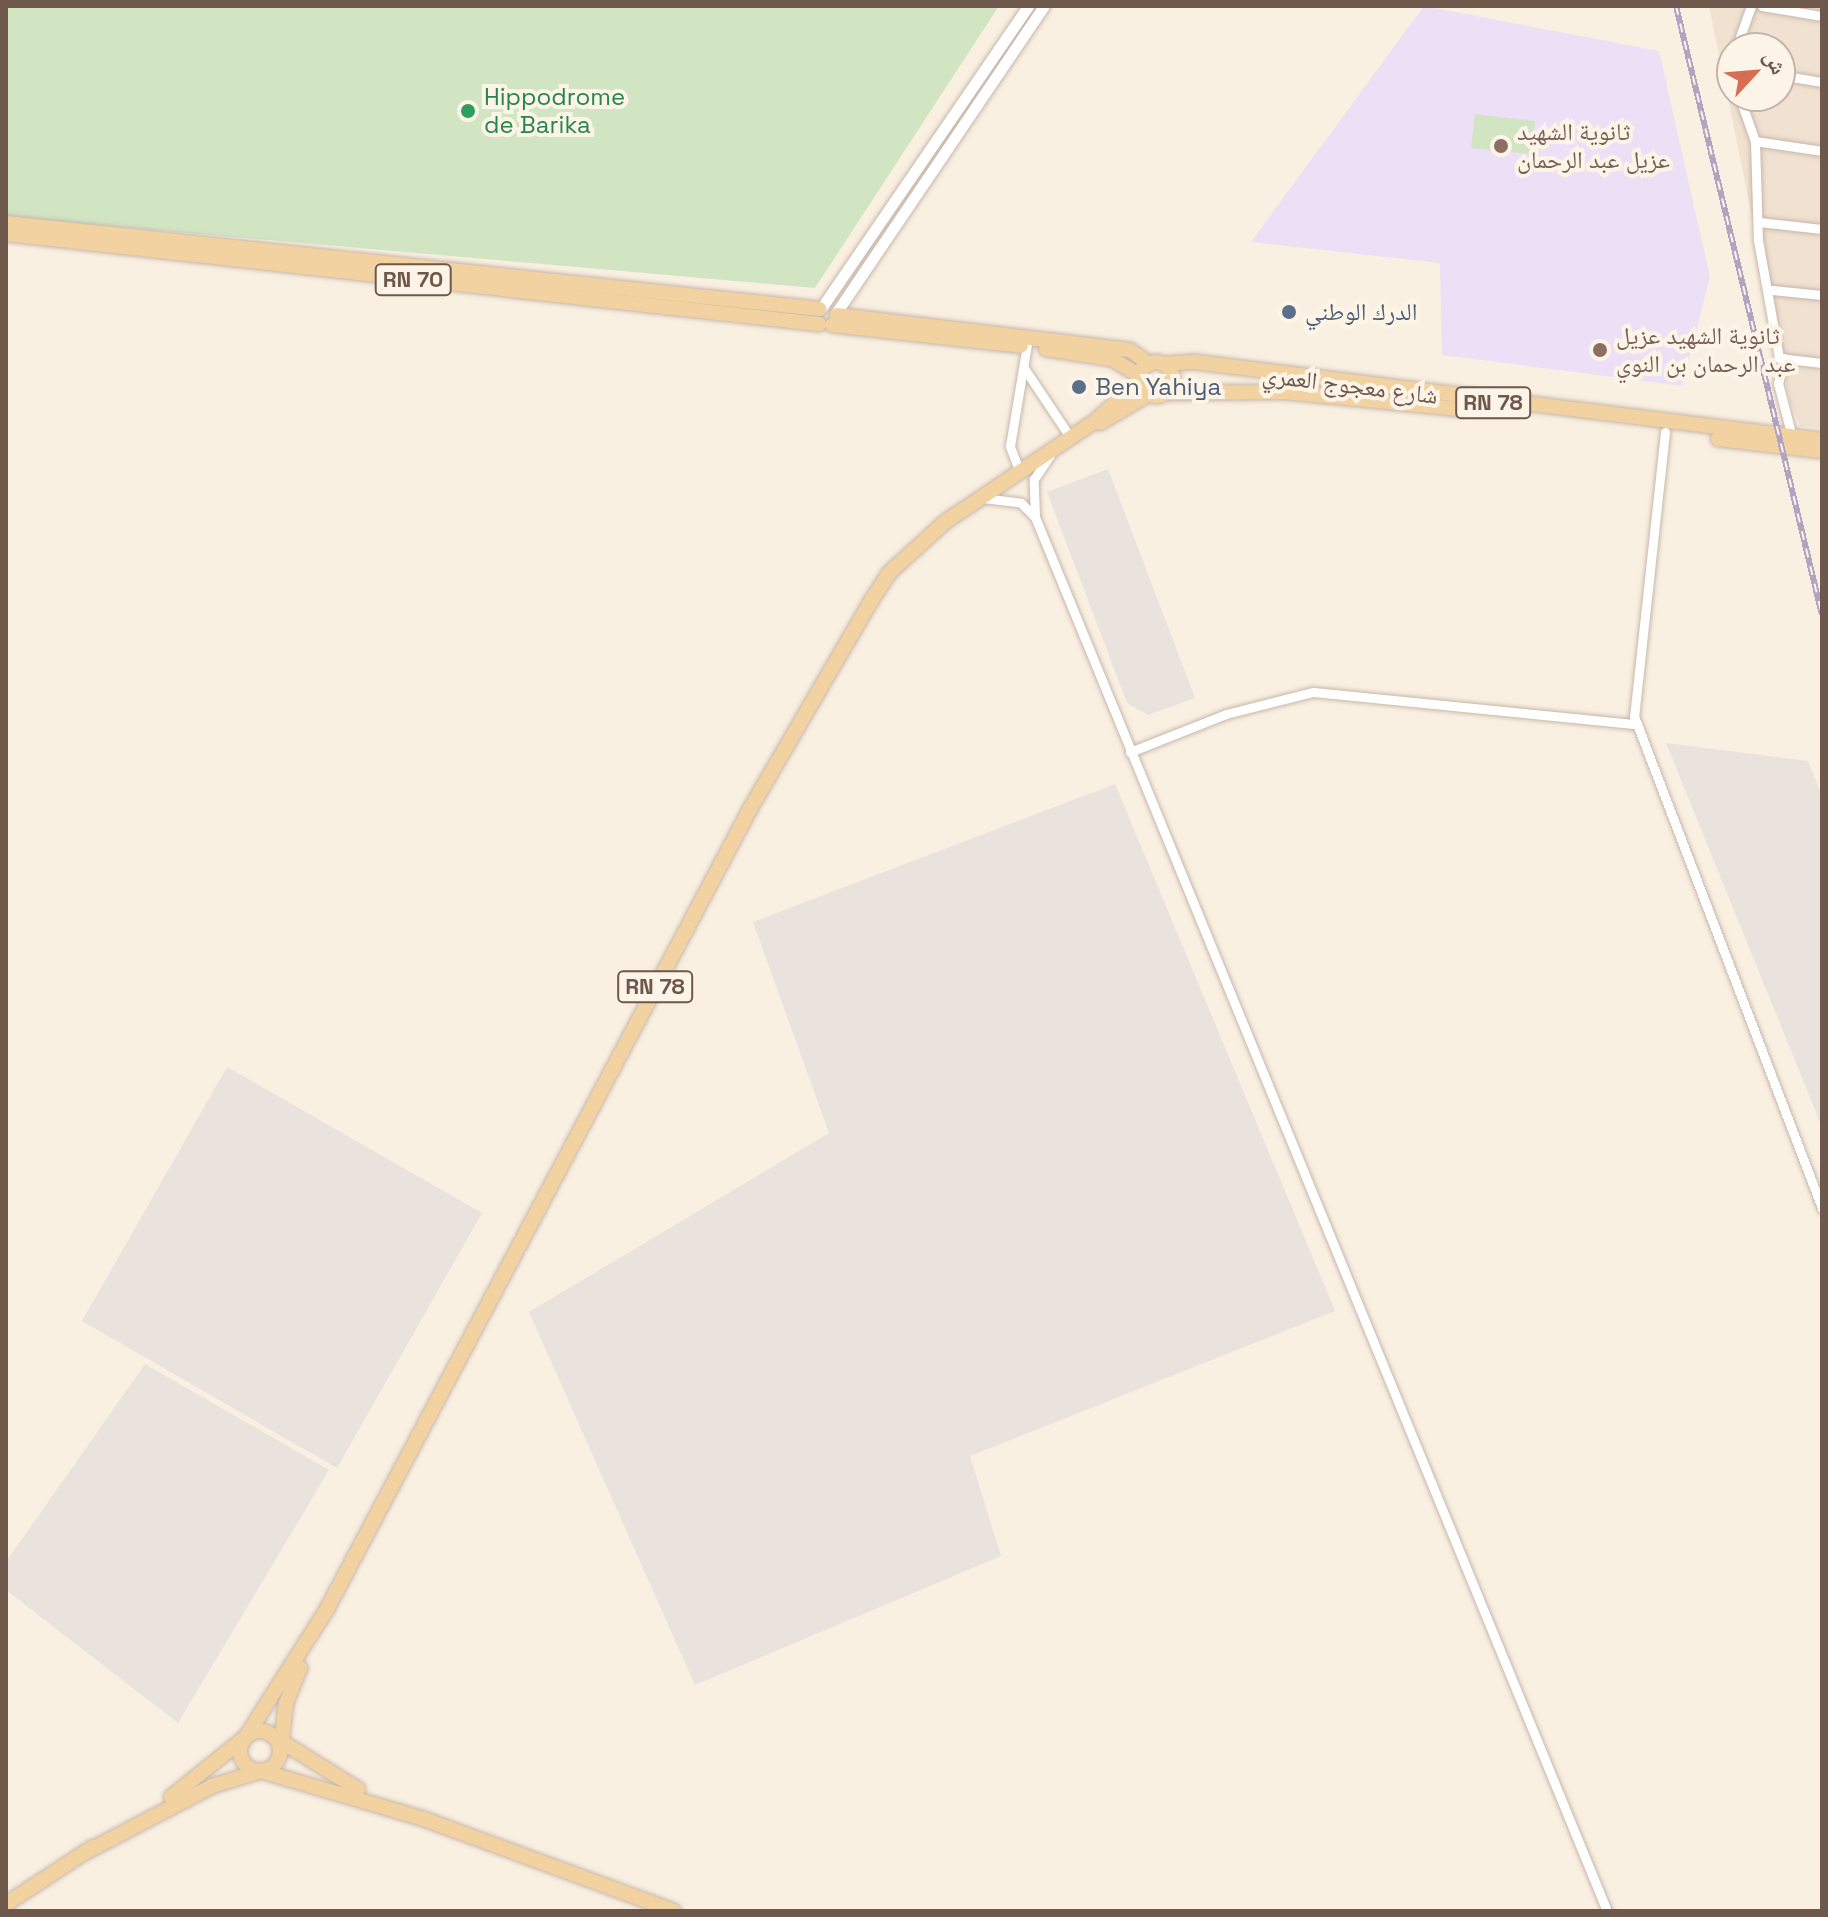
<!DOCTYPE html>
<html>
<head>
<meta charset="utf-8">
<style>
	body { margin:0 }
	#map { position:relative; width:1828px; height:1917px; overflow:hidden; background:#f9f0e2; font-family:"Space Grotesk","Noto Naskh Arabic",sans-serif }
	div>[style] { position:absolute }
	.residential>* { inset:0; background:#f0e1d1 }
	.industrial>* { inset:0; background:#e9e2dd }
	.education>* { inset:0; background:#eddff5 }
	.green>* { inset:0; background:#d1e5c3 }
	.roads { filter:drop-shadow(0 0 2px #c8b7aa) drop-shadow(0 0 2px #c8b7aa) }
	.minor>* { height:9px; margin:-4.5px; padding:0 4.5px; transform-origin:4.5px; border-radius:4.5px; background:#fff }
	.tertiary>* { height:11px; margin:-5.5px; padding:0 5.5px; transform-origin:5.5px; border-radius:5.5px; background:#fff }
	.primary>* { height:14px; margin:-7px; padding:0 7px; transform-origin:7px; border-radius:7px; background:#f2d2a1 }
	.primary>.ring { margin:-7px; padding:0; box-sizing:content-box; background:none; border:14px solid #f2d2a1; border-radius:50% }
	.rail>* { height:6px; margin-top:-3px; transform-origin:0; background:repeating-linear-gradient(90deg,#fdf4e8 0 9px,#b2a3c1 0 18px); box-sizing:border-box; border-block:2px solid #b2a3c1 }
	.dots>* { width:22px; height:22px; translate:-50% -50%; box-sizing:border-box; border:4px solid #fdf4e8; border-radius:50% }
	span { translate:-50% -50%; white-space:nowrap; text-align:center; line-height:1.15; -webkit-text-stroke:8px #fdf4e8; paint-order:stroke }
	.shield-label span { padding:2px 6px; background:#fdf4e8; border:2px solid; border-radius:6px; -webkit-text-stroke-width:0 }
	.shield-label { font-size:22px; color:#6e574b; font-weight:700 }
	.leisure-label { font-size:24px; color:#27864d }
	.left { translate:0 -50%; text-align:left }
	.education-label { font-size:24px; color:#785e54 }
	.service-label { font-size:24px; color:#4e5e75 }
	.street-label { font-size:24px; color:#6e574b }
	.frame { position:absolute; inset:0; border:8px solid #6e574b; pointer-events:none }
	.north { position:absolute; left:1716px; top:32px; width:80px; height:80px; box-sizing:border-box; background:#fdf4e8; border:2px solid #c4b5a9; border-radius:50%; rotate:64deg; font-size:22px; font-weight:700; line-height:32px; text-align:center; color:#6e574b }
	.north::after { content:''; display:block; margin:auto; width:28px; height:36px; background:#d76e53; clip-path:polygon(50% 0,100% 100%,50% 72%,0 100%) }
</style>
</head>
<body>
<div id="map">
	<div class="residential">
		<i style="clip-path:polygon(evenodd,1709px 6px,1822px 6px,1822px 428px,1800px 426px,1790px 402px,1709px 6px,1732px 48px,1780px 48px,1780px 96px,1732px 96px,1732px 48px)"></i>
	</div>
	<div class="industrial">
		<i style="clip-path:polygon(1108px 469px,1195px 698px,1148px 715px,1127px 703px,1047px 492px)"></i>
		<i style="clip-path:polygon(1666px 743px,1808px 761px,1822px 796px,1822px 1127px)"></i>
		<i style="clip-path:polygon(1115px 784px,1335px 1311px,970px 1456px,1001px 1556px,695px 1685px,529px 1312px,829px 1133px,753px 922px)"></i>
		<i style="clip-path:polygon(227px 1067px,482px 1213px,337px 1468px,82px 1321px)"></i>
		<i style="clip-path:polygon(145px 1364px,329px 1470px,178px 1723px,6px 1590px,6px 1562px)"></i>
	</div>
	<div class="education">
		<i style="clip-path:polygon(1424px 6px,1659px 51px,1710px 277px,1682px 386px,1442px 355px,1440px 263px,1251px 242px)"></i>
	</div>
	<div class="green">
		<i style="clip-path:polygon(6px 6px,999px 6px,815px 288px,6px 217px)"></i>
		<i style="clip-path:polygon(1475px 114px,1535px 121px,1530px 154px,1471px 148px)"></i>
	</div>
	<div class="roads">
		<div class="minor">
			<i style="left:1762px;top:6px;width:61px;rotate:9.5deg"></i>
			<i style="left:1736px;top:48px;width:45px;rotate:-70.3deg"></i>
			<i style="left:1780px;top:75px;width:43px;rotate:9.5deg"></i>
			<i style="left:1739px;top:96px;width:48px;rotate:70.4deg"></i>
			<i style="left:1755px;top:141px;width:99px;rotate:88.3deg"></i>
			<i style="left:1758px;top:240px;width:120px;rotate:79.9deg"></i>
			<i style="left:1779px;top:358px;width:43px;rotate:6.6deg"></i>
			<i style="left:1755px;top:141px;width:68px;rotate:8.5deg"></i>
			<i style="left:1759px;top:222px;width:63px;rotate:6.3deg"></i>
			<i style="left:1772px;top:290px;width:50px;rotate:5.7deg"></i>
			<i style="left:1784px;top:358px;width:26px;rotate:103deg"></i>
			<i style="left:1778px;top:383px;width:56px;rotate:75.5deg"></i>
			<i style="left:1024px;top:368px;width:83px;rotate:56.3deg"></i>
			<i style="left:1665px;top:432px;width:286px;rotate:96.2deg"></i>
			<i style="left:1634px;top:716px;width:527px;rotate:69.09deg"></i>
			<i style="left:1019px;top:470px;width:26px;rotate:-111deg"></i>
			<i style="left:1010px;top:446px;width:109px;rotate:-80.5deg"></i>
			<i style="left:983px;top:498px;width:38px;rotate:7deg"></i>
			<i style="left:1021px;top:503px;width:20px;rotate:45deg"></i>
			<i style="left:1035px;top:517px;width:38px;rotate:-92deg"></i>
			<i style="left:1034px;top:479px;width:29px;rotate:-56deg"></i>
			<i style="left:1035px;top:517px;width:1507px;rotate:67.69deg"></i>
			<i style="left:1130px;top:752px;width:103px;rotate:-21.6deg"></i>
			<i style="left:1226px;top:714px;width:90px;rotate:-14.2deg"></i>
			<i style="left:1313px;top:692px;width:325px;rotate:5.7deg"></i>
		</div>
		<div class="tertiary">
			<i style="left:822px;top:307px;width:365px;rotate:-55.6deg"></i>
			<i style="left:836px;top:313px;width:371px;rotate:-55.9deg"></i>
		</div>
		<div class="primary">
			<i style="left:6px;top:223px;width:818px;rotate:6.04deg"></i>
			<i style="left:6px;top:234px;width:818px;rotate:6.32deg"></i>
			<i style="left:837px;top:315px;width:295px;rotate:6.8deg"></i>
			<i style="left:1130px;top:350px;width:24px;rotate:36deg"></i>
			<i style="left:832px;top:325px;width:190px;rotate:6.3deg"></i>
			<i style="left:1046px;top:349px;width:67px;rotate:8.6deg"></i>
			<i style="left:1112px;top:359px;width:33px;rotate:31deg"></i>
			<i class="ring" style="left:1139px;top:362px;width:20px;height:20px"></i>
			<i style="left:1164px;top:364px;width:31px;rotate:-4deg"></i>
			<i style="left:1195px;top:362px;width:632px;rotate:7.09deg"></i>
			<i style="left:1165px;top:393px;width:120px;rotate:-0.5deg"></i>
			<i style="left:1285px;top:392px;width:175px;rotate:5.6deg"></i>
			<i style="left:1100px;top:423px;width:57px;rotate:-30.6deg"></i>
			<i style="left:1718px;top:439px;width:105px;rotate:6.6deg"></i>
			<i class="ring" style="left:240px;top:1731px;width:26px;height:26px"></i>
			<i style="left:274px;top:1737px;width:99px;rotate:31.8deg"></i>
			<i style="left:242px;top:1743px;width:159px;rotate:-57.6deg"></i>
			<i style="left:327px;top:1609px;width:905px;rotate:-62.13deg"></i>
			<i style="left:750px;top:809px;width:241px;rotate:-59.8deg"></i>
			<i style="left:871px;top:601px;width:33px;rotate:-57deg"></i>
			<i style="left:889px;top:573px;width:76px;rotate:-42.3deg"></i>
			<i style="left:945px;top:522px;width:179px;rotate:-33.9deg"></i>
			<i style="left:1094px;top:422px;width:60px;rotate:-41.6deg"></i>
			<i style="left:280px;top:1754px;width:51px;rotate:-83.3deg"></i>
			<i style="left:286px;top:1703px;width:38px;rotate:-68deg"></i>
			<i style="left:171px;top:1797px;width:99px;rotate:-38.8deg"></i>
			<i style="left:86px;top:1852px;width:142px;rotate:-27.6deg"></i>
			<i style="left:212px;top:1786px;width:51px;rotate:-17deg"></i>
			<i style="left:261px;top:1771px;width:170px;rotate:16.4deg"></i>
			<i style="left:424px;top:1819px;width:266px;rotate:20.2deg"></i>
			<i style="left:6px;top:1904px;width:104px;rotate:-33.2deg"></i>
		</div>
	</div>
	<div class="rail">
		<i style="left:1676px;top:6px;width:626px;rotate:76.52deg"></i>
	</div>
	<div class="dots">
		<i style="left:468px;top:111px;background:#2e9e5b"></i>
		<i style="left:1501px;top:146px;background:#8d6e63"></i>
		<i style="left:1289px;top:312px;background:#5c6f8a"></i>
		<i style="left:1600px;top:350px;background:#8d6e63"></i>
		<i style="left:1079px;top:387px;background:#5c6f8a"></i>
	</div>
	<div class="shield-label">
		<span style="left:413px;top:280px">RN 70</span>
		<span style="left:1493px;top:403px">RN 78</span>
		<span style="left:655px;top:987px">RN 78</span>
	</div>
	<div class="leisure-label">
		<span class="left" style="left:484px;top:111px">Hippodrome<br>de Barika</span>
	</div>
	<div class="education-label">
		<span class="left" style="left:1517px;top:146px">ثانوية الشهيد<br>عزيل عبد الرحمان</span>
		<span class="left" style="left:1616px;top:350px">ثانوية الشهيد عزيل<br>عبد الرحمان بن النوي</span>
	</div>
	<div class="service-label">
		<span class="left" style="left:1305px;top:312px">الدرك الوطني</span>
		<span class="left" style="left:1095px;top:387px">Ben Yahiya</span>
	</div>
	<div class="street-label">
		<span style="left:1350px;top:385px;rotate:7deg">شارع معجوج العمري</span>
	</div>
	<div class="frame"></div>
	<div class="north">ش</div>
</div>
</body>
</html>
